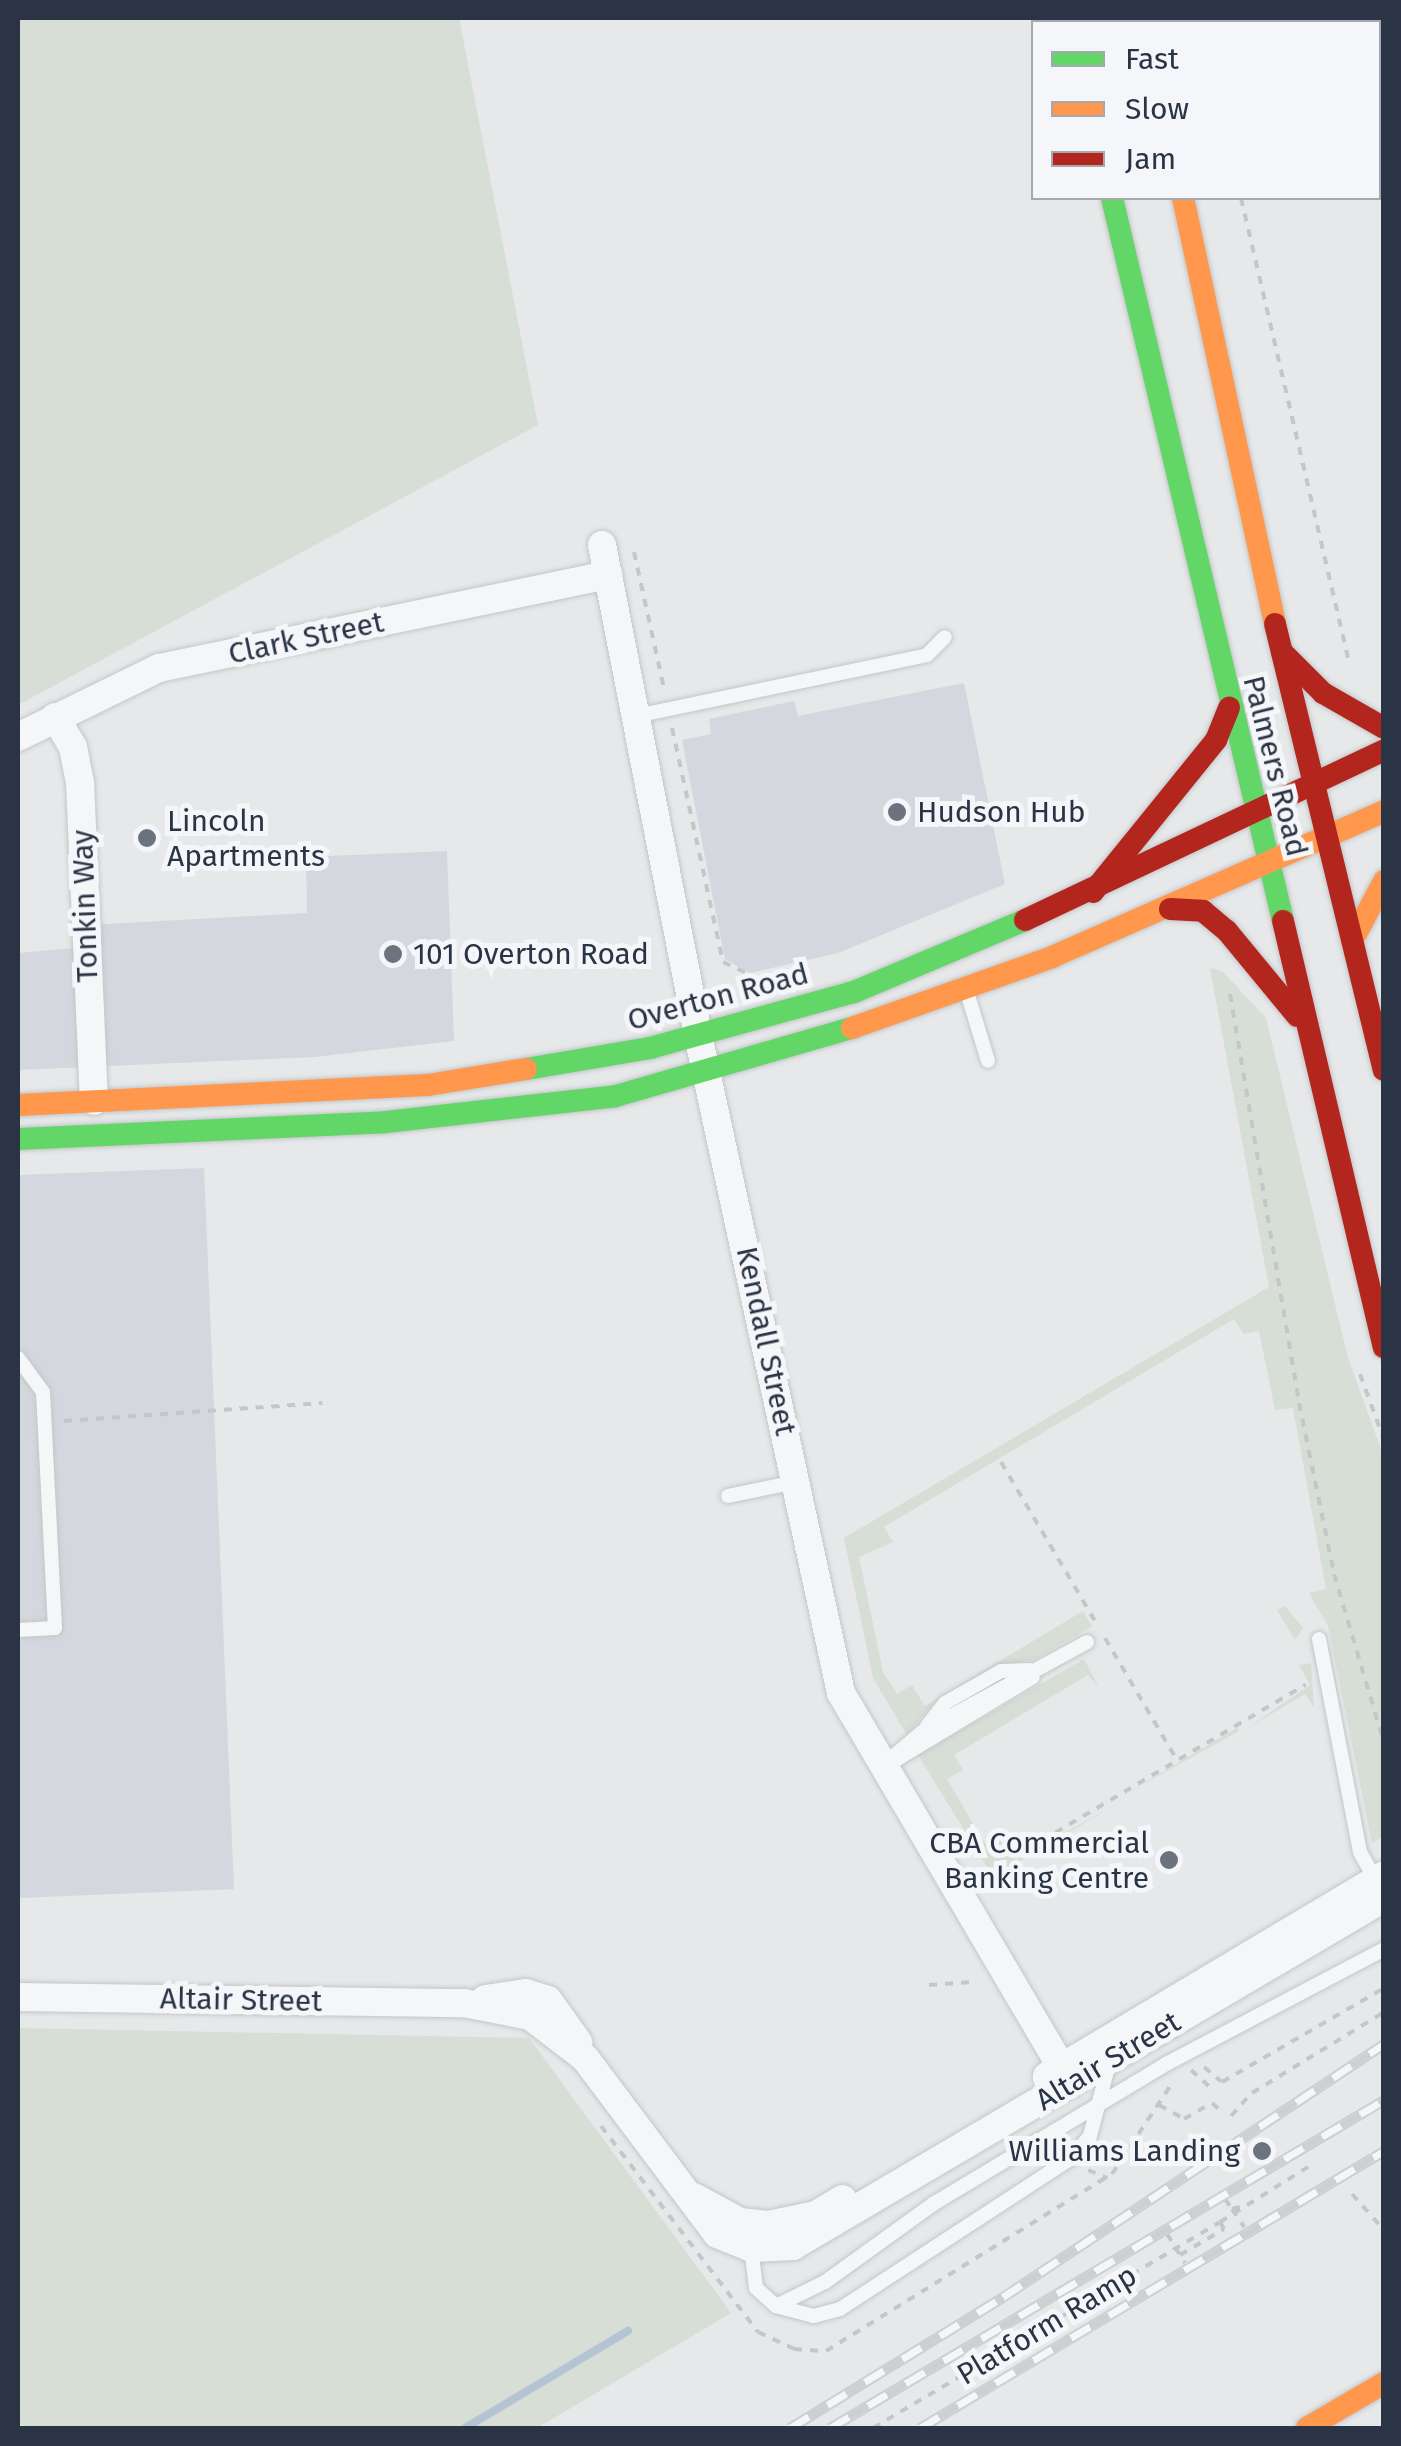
<!DOCTYPE html>
<html>
<head>
<meta charset="utf-8">
<style>
	body { margin:0 }
	#map { position:relative; width:1401px; height:2446px; overflow:hidden; background:#e6e8ea; font-family:"Fira Sans",sans-serif }
	div>[style] { position:absolute }
	.built>* { inset:0; background:#d4d7dd }
	.green>* { inset:0; background:#d6ded6 }
	.stream>* { height:8px; margin:-4px; padding:0 4px; transform-origin:4px; border-radius:4px; background:#b4c4d5 }
	.path>* { height:4px; margin-top:-2px; transform-origin:0; background:repeating-linear-gradient(90deg,#c5c6ca 0 8px,transparent 0 16px) }
	.roads { filter:drop-shadow(0 0 2px #c4c6c8) drop-shadow(0 0 2px #c4c6c8) }
	.lane>* { height:14px; margin:-7px; padding:0 7px; transform-origin:7px; border-radius:7px; background:#f5f6f7 }
	.street>* { height:28px; margin:-14px; padding:0 14px; transform-origin:14px; border-radius:14px; background:#f5f6f7 }
	.fast>* { height:22px; margin:-11px; padding:0 11px; transform-origin:11px; border-radius:11px; background:#63d668 }
	.slow>* { height:22px; margin:-11px; padding:0 11px; transform-origin:11px; border-radius:11px; background:#ff974d }
	.jam>* { height:22px; margin:-11px; padding:0 11px; transform-origin:11px; border-radius:11px; background:#b3261e }
	.rail>* { height:11px; margin-top:-5.5px; transform-origin:0; background:repeating-linear-gradient(90deg,#f4f6f9 0 22px,#cecfd2 0 44px); box-sizing:border-box; border-block:2px solid #cecfd2 }
	.path-bridge>* { height:4px; margin-top:-2px; transform-origin:0; background:repeating-linear-gradient(90deg,#c5c6ca 0 8px,transparent 0 16px) }
	.dots>* { width:28px; height:28px; translate:-50% -50%; box-sizing:border-box; border:5px solid #f4f6f9; border-radius:50% }
	span { translate:-50% -50%; white-space:nowrap; text-align:center; line-height:1.15; -webkit-text-stroke:10px #f4f6f9; paint-order:stroke }
	.street-label { font-size:30px; color:#2b3445 }
	.poi-label { font-size:30px; color:#2b3445 }
	.left { translate:0 -50%; text-align:left }
	.right { translate:-100% -50%; text-align:right }
	.frame { position:absolute; inset:0; border:20px solid #2b3445; pointer-events:none }
	.legend { position:absolute; left:1031px; top:20px; width:350px; height:180px; box-sizing:border-box; background:#f4f6f9; border:2px solid #a4a8b1; margin:0; padding:12px 18px; list-style:none; font-size:30px; color:#2b3445 }
	.legend li { display:flex; align-items:center; gap:20px; height:50px }
	.legend b { width:50px; border:2px solid #a4a8b1 }
</style>
</head>
<body>
<div id="map">
	<div class="built">
		<i style="clip-path:polygon(964px 683px,1005px 884px,838px 953px,750px 973px,725px 959px,682px 740px,711px 734px,709px 719px,794px 701px,798px 716px)"></i>
		<i style="clip-path:polygon(447px 851px,454px 1041px,314px 1057px,18px 1070px,18px 953px,86px 947px,86px 925px,307px 913px,306px 857px)"></i>
		<i style="clip-path:polygon(204px 1168px,234px 1889px,18px 1898px,18px 1175px)"></i>
	</div>
	<div class="green">
		<i style="clip-path:polygon(18px 18px,459px 18px,538px 425px,18px 705px)"></i>
		<i style="clip-path:polygon(1210px 968px,1222px 971px,1266px 1018px,1348px 1358px,1383px 1455px,1383px 1837px,1372px 1843px,1328px 1626px,1309px 1593px,1326px 1589px,1293px 1408px,1275px 1410px,1259px 1331px,1244px 1334px,1234px 1319px,884px 1527px,893px 1542px,859px 1557px,883px 1672px,897px 1694px,912px 1685px,925px 1706px,1083px 1611px,1092px 1626px,1036px 1659px,999px 1666px,932px 1705px,907px 1735px,873px 1678px,844px 1538px,1269px 1287px)"></i>
		<i style="clip-path:polygon(1285px 1606px,1303px 1628px,1295px 1640px,1277px 1610px)"></i>
		<i style="clip-path:polygon(1084px 1659px,1099px 1688px,1088px 1675px,1009px 1722px,954px 1755px,963px 1770px,947px 1779px,984px 1843px,1000px 1834px,1015px 1860px,1115px 1805px,993px 1877px,918px 1755px)"></i>
		<i style="clip-path:polygon(1311px 1663px,1314px 1707px,1305px 1694px,1246px 1729px,1310px 1685px,1299px 1665px)"></i>
		<i style="clip-path:polygon(1237px 1728px,1239px 1731px,1122px 1796px)"></i>
		<i style="clip-path:polygon(18px 2028px,529px 2038px,731px 2313px,537px 2428px,18px 2428px)"></i>
	</div>
	<div class="stream">
		<i style="left:465px;top:2428px;width:190px;rotate:-30.8deg"></i>
	</div>
	<div class="path">
		<i style="left:1199px;top:18px;width:4px;rotate:76deg"></i>
		<i style="left:1241px;top:198px;width:480px;rotate:76.9deg"></i>
		<i style="left:634px;top:552px;width:140px;rotate:77.6deg"></i>
		<i style="left:672px;top:728px;width:239px;rotate:77.7deg"></i>
		<i style="left:723px;top:962px;width:35px;rotate:25deg"></i>
		<i style="left:1230px;top:994px;width:415px;rotate:80.4deg"></i>
		<i style="left:1299px;top:1403px;width:175px;rotate:78.4deg"></i>
		<i style="left:1334px;top:1574px;width:176px;rotate:73.5deg"></i>
		<i style="left:1360px;top:1374px;width:70px;rotate:70deg"></i>
		<i style="left:64px;top:1421px;width:259px;rotate:-4deg"></i>
		<i style="left:1001px;top:1462px;width:191px;rotate:59.4deg"></i>
		<i style="left:1105px;top:1638px;width:142px;rotate:59.5deg"></i>
		<i style="left:1014px;top:1857px;width:339px;rotate:-30.6deg"></i>
		<i style="left:929px;top:1985px;width:43px;rotate:-4deg"></i>
		<i style="left:1204px;top:2067px;width:23px;rotate:40deg"></i>
		<i style="left:1222px;top:2082px;width:187px;rotate:-30.1deg"></i>
		<i style="left:1191px;top:2070px;width:25px;rotate:42deg"></i>
		<i style="left:1159px;top:2105px;width:29px;rotate:29deg"></i>
		<i style="left:1184px;top:2119px;width:32px;rotate:-30deg"></i>
		<i style="left:1212px;top:2103px;width:9px;rotate:41deg"></i>
		<i style="left:1231px;top:2116px;width:31px;rotate:-48deg"></i>
		<i style="left:1252px;top:2093px;width:155px;rotate:-31.5deg"></i>
		<i style="left:601px;top:2126px;width:259px;rotate:52.7deg"></i>
		<i style="left:758px;top:2332px;width:40px;rotate:25deg"></i>
		<i style="left:794px;top:2349px;width:32px;rotate:4deg"></i>
		<i style="left:826px;top:2351px;width:336px;rotate:-31.8deg"></i>
		<i style="left:1112px;top:2174px;width:107px;rotate:-56.5deg"></i>
		<i style="left:1088px;top:2170px;width:21px;rotate:23deg"></i>
		<i style="left:1352px;top:2194px;width:48px;rotate:48.4deg"></i>
		<i style="left:1225px;top:2199px;width:12px;rotate:55deg"></i>
		<i style="left:1232px;top:2209px;width:16px;rotate:-15deg"></i>
		<i style="left:1232px;top:2209px;width:22px;rotate:56deg"></i>
		<i style="left:1167px;top:2234px;width:34px;rotate:58deg"></i>
		<i style="left:1180px;top:2255px;width:51px;rotate:-30.6deg"></i>
		<i style="left:873px;top:2428px;width:173px;rotate:-30.6deg"></i>
	</div>
	<div class="roads">
		<div class="lane">
			<i style="left:636px;top:716px;width:297px;rotate:-11.8deg"></i>
			<i style="left:927px;top:655px;width:25px;rotate:-45deg"></i>
			<i style="left:966px;top:989px;width:75px;rotate:73deg"></i>
			<i style="left:18px;top:1358px;width:42px;rotate:53.7deg"></i>
			<i style="left:43px;top:1392px;width:236px;rotate:87.1deg"></i>
			<i style="left:55px;top:1628px;width:37px;rotate:177deg"></i>
			<i style="left:728px;top:1496px;width:69px;rotate:-11.6deg"></i>
			<i style="left:1319px;top:1639px;width:217px;rotate:79.1deg"></i>
			<i style="left:1360px;top:1852px;width:38px;rotate:61deg"></i>
			<i style="left:927px;top:1726px;width:29px;rotate:-52deg"></i>
			<i style="left:945px;top:1703px;width:64px;rotate:-29.7deg"></i>
			<i style="left:1001px;top:1671px;width:29px;rotate:-2deg"></i>
			<i style="left:894px;top:1761px;width:162px;rotate:-31.1deg"></i>
			<i style="left:883px;top:1765px;width:51px;rotate:-40.2deg"></i>
			<i style="left:922px;top:1732px;width:188px;rotate:-28.6deg"></i>
			<i style="left:751px;top:2247px;width:41px;rotate:83deg"></i>
			<i style="left:756px;top:2288px;width:27px;rotate:42deg"></i>
			<i style="left:776px;top:2306px;width:39px;rotate:15deg"></i>
			<i style="left:814px;top:2316px;width:27px;rotate:-15deg"></i>
			<i style="left:840px;top:2309px;width:277px;rotate:-33.1deg"></i>
			<i style="left:1072px;top:2158px;width:28px;rotate:-51deg"></i>
			<i style="left:1090px;top:2136px;width:79px;rotate:-75.3deg"></i>
			<i style="left:776px;top:2306px;width:55px;rotate:-26.1deg"></i>
			<i style="left:825px;top:2282px;width:133px;rotate:-35.8deg"></i>
			<i style="left:933px;top:2204px;width:274px;rotate:-31deg"></i>
			<i style="left:1168px;top:2063px;width:244px;rotate:-27.8deg"></i>
		</div>
		<div class="street">
			<i style="left:602px;top:545px;width:499px;rotate:78.9deg"></i>
			<i style="left:698px;top:1035px;width:673px;rotate:77.74deg"></i>
			<i style="left:841px;top:1693px;width:453px;rotate:59.5deg"></i>
			<i style="left:55px;top:717px;width:35px;rotate:59deg"></i>
			<i style="left:73px;top:747px;width:36px;rotate:79deg"></i>
			<i style="left:80px;top:782px;width:319px;rotate:87.5deg"></i>
			<i style="left:18px;top:737px;width:157px;rotate:-26.1deg"></i>
			<i style="left:159px;top:668px;width:459px;rotate:-11.7deg"></i>
			<i style="left:18px;top:1997px;width:446px;rotate:0.8deg"></i>
			<i style="left:464px;top:2003px;width:67px;rotate:11.1deg"></i>
			<i style="left:530px;top:2016px;width:69px;rotate:37.4deg"></i>
			<i style="left:585px;top:2058px;width:220px;rotate:53.1deg"></i>
			<i style="left:717px;top:2234px;width:37px;rotate:22deg"></i>
			<i style="left:751px;top:2248px;width:42px;rotate:-2.7deg"></i>
			<i style="left:793px;top:2246px;width:686px;rotate:-30.49deg"></i>
			<i style="left:485px;top:1999px;width:41px;rotate:-8.3deg"></i>
			<i style="left:526px;top:1993px;width:23px;rotate:18deg"></i>
			<i style="left:548px;top:2000px;width:52px;rotate:54.5deg"></i>
			<i style="left:1047px;top:2076px;width:392px;rotate:-30.8deg"></i>
			<i style="left:694px;top:2197px;width:52px;rotate:28.5deg"></i>
			<i style="left:740px;top:2222px;width:28px;rotate:6deg"></i>
			<i style="left:768px;top:2225px;width:49px;rotate:-11.8deg"></i>
			<i style="left:816px;top:2215px;width:31px;rotate:-31deg"></i>
		</div>
		<div class="fast">
			<i style="left:1144px;top:18px;width:4px;rotate:76deg"></i>
			<i style="left:1112px;top:198px;width:743px;rotate:76.69deg"></i>
			<i style="left:526px;top:1069px;width:126px;rotate:-9.6deg"></i>
			<i style="left:650px;top:1048px;width:212px;rotate:-15.4deg"></i>
			<i style="left:854px;top:992px;width:186px;rotate:-22.8deg"></i>
			<i style="left:18px;top:1139px;width:368px;rotate:-2.6deg"></i>
			<i style="left:386px;top:1122px;width:231px;rotate:-6.4deg"></i>
			<i style="left:616px;top:1096px;width:246px;rotate:-16.1deg"></i>
		</div>
		<div class="slow">
			<i style="left:1073px;top:18px;width:4px;rotate:76deg"></i>
			<i style="left:1183px;top:198px;width:436px;rotate:77.8deg"></i>
			<i style="left:1352px;top:941px;width:68px;rotate:-61.9deg"></i>
			<i style="left:852px;top:1028px;width:212px;rotate:-19.5deg"></i>
			<i style="left:1052px;top:957px;width:363px;rotate:-23.7deg"></i>
			<i style="left:18px;top:1105px;width:410px;rotate:-2.8deg"></i>
			<i style="left:428px;top:1085px;width:99px;rotate:-9.3deg"></i>
			<i style="left:1307px;top:2428px;width:89px;rotate:-30.3deg"></i>
		</div>
		<div class="jam">
			<i style="left:1275px;top:624px;width:459px;rotate:76.3deg"></i>
			<i style="left:1282px;top:652px;width:58px;rotate:45deg"></i>
			<i style="left:1323px;top:693px;width:70px;rotate:29.8deg"></i>
			<i style="left:1093px;top:892px;width:196px;rotate:-51deg"></i>
			<i style="left:1216px;top:740px;width:35px;rotate:-68deg"></i>
			<i style="left:1170px;top:909px;width:33px;rotate:3deg"></i>
			<i style="left:1203px;top:911px;width:31px;rotate:40deg"></i>
			<i style="left:1227px;top:931px;width:110px;rotate:50.5deg"></i>
			<i style="left:1025px;top:920px;width:397px;rotate:-25.3deg"></i>
			<i style="left:1283px;top:921px;width:438px;rotate:76.7deg"></i>
		</div>
	</div>
	<div class="rail">
		<i style="left:790px;top:2428px;width:250px;rotate:-31.6deg"></i>
		<i style="left:1003px;top:2297px;width:457px;rotate:-33.6deg"></i>
		<i style="left:830px;top:2428px;width:644px;rotate:-30.63deg"></i>
		<i style="left:920px;top:2428px;width:540px;rotate:-30.84deg"></i>
	</div>
	<div class="path-bridge">
		<i style="left:1224px;top:2229px;width:8px;rotate:-120deg"></i>
		<i style="left:1220px;top:2222px;width:104px;rotate:-32deg"></i>
		<i style="left:1022px;top:2340px;width:230px;rotate:-30.8deg"></i>
	</div>
	<div class="dots">
		<i style="left:897px;top:812px;background:#6c737f"></i>
		<i style="left:147px;top:838px;background:#6c737f"></i>
		<i style="left:393px;top:954px;background:#6c737f"></i>
		<i style="left:1169px;top:1860px;background:#6c737f"></i>
		<i style="left:1262px;top:2151px;background:#6c737f"></i>
	</div>
	<div class="street-label">
		<span style="left:306px;top:638px;rotate:-12deg">Clark Street</span>
		<span style="left:1275px;top:766px;rotate:76deg">Palmers Road</span>
		<span style="left:85px;top:906px;rotate:-92deg">Tonkin Way</span>
		<span style="left:718px;top:997px;rotate:-15deg">Overton Road</span>
		<span style="left:766px;top:1341px;rotate:78deg">Kendall Street</span>
		<span style="left:241px;top:2000px;rotate:1deg">Altair Street</span>
		<span style="left:1108px;top:2061px;rotate:-31deg">Altair Street</span>
		<span style="left:1047px;top:2325px;rotate:-31deg">Platform Ramp</span>
	</div>
	<div class="poi-label">
		<span class="left" style="left:917px;top:812px">Hudson Hub</span>
		<span class="left" style="left:167px;top:838px">Lincoln<br>Apartments</span>
		<span class="left" style="left:413px;top:954px">101 Overton Road</span>
		<span class="right" style="left:1149px;top:1860px">CBA Commercial<br>Banking Centre</span>
		<span class="right" style="left:1240px;top:2151px">Williams Landing</span>
	</div>
	<div class="frame"></div>
	<ul class="legend">
	<li><b style="height:12px;background:#63d668"></b>Fast</li>
	<li><b style="height:12px;background:#ff974d"></b>Slow</li>
	<li><b style="height:12px;background:#b3261e"></b>Jam</li>
	</ul>
</div>
</body>
</html>
